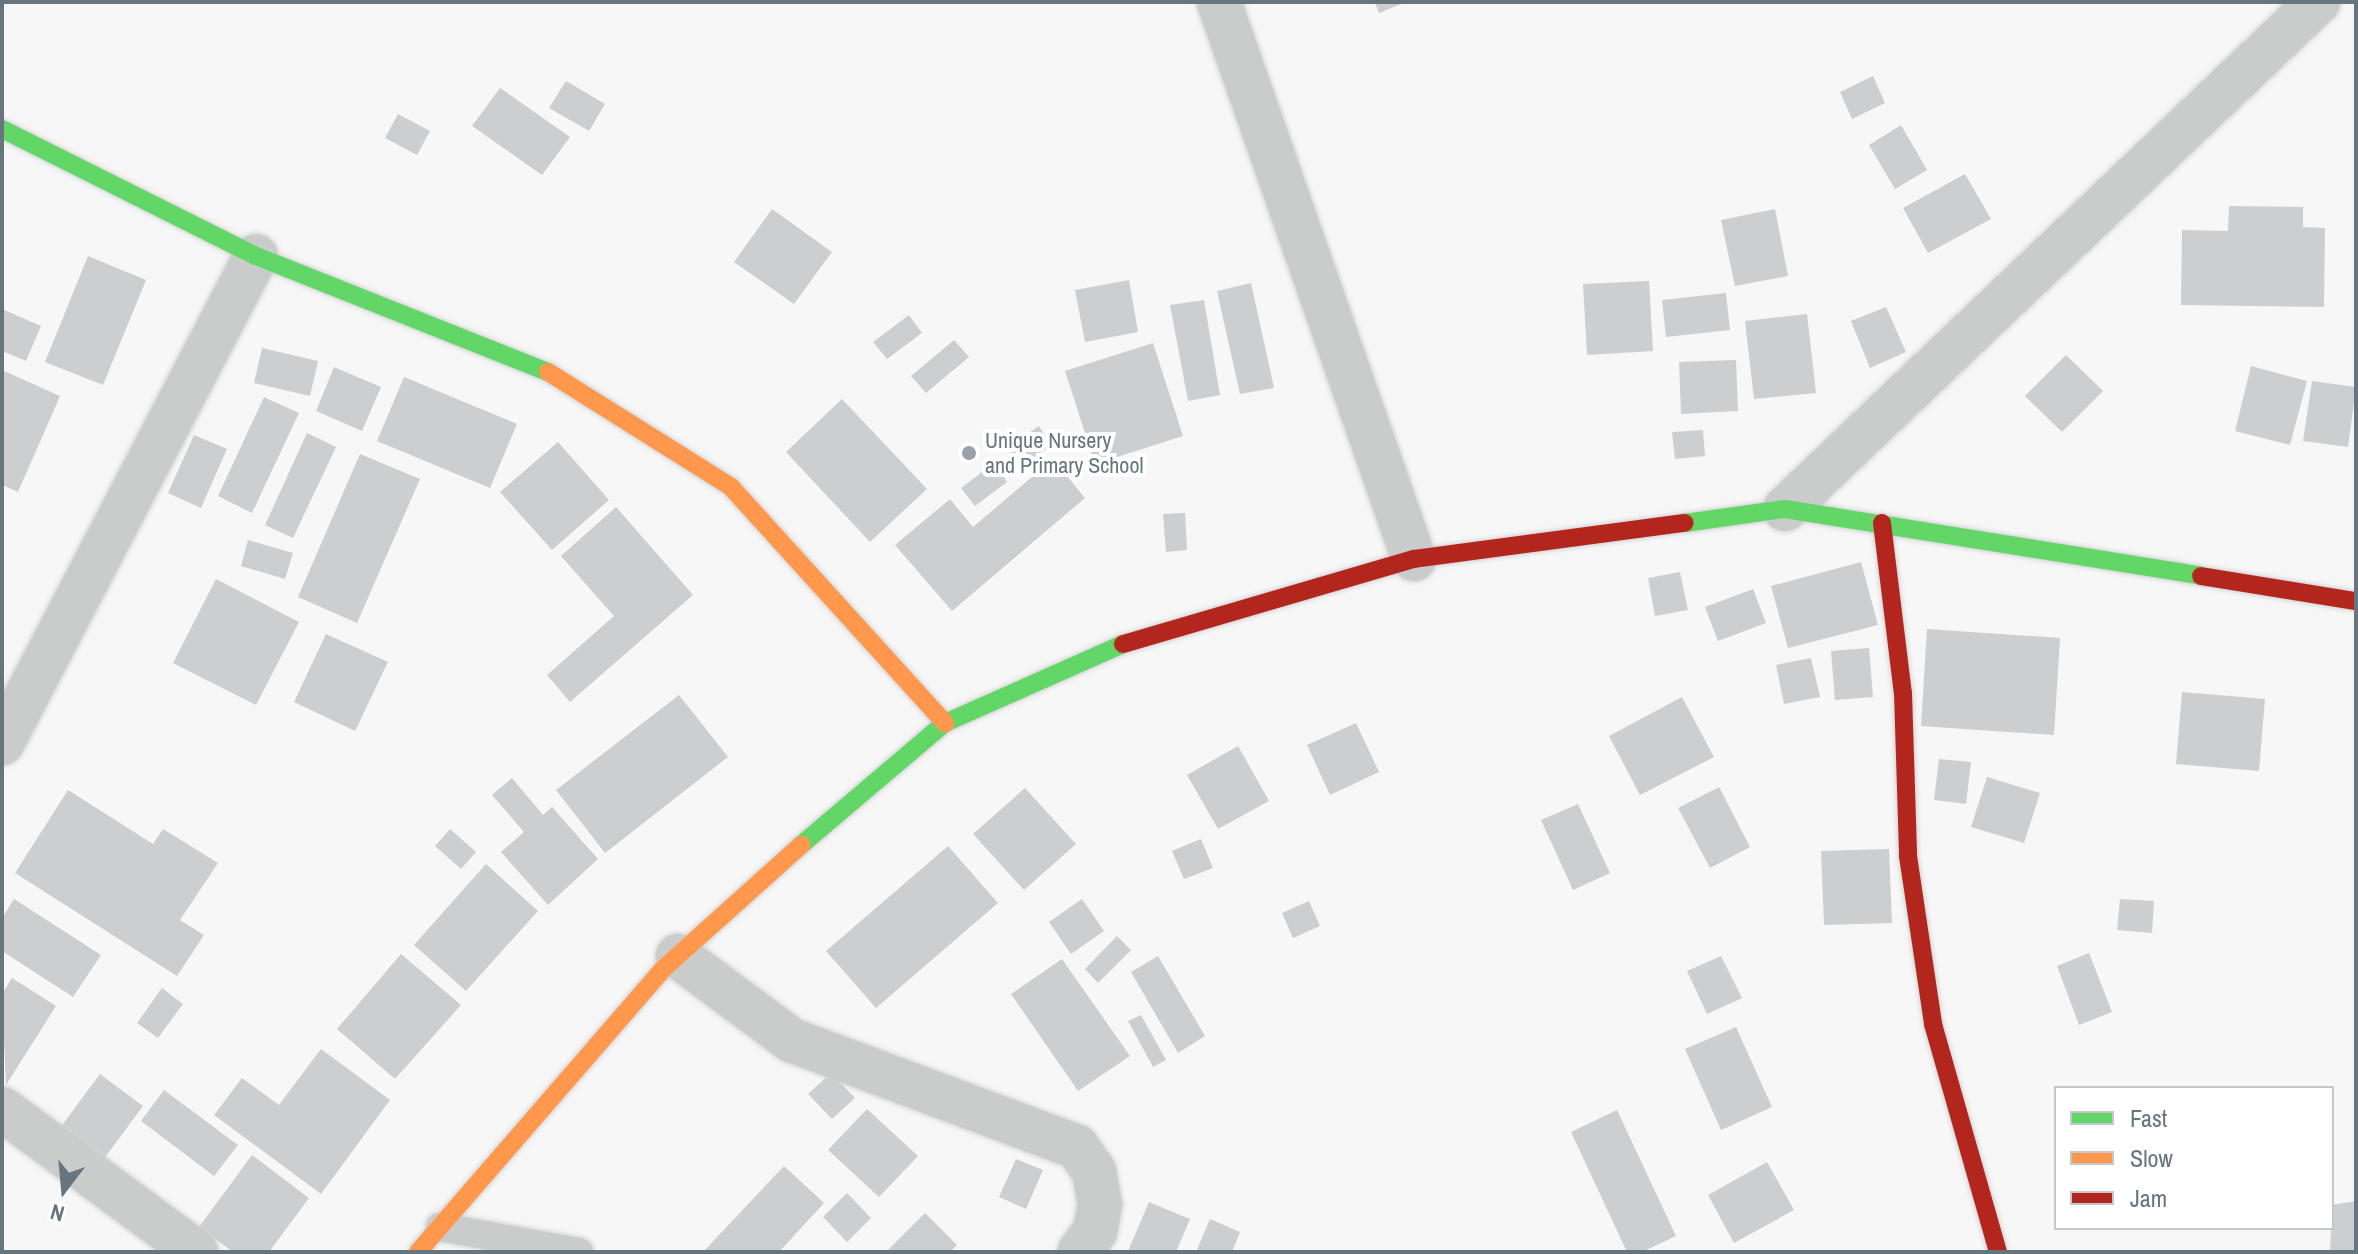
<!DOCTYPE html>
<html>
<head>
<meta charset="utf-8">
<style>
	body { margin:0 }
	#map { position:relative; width:2358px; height:1254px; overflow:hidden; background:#f7f7f7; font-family:"Archivo Narrow",sans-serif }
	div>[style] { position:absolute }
	.building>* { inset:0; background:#cccecf }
	.roads { filter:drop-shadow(0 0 2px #d3d4d5) drop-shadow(0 0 2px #d3d4d5) }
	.lane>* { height:28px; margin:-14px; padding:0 14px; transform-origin:14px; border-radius:14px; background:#cacccc }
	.street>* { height:44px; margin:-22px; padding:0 22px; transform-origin:22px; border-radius:22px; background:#cacccc }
	.fast>* { height:18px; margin:-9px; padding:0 9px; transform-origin:9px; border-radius:9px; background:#63d668 }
	.slow>* { height:18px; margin:-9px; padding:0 9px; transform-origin:9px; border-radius:9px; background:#ff974d }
	.jam>* { height:18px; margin:-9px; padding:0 9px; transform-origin:9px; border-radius:9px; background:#b3261e }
	.dots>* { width:22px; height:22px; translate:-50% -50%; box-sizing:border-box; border:4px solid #fff; border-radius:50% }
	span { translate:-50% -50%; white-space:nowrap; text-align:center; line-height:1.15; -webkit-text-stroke:8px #fff; paint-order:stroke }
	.poi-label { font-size:22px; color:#66757e }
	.left { translate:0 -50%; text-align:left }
	.frame { position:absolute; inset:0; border:4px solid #66757e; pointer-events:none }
	.legend { position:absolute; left:2054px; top:1086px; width:280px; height:144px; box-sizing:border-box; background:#fff; border:2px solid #c2c8cb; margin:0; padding:10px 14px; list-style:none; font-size:24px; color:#66757e }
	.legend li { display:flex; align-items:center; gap:16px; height:40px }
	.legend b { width:40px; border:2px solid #c2c8cb }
	.north { position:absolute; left:24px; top:1150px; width:80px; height:80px; -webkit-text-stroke:6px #fff; paint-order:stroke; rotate:196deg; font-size:22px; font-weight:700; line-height:32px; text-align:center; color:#66757e }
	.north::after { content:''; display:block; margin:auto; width:28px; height:36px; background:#66757e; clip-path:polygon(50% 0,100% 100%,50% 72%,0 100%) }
</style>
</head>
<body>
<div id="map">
	<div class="building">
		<i style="clip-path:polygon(1375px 2px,1406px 2px,1379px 13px)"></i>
		<i style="clip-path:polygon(1873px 76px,1885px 103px,1852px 119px,1840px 92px)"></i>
		<i style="clip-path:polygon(566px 81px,605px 104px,589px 131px,549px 108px)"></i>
		<i style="clip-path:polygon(500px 88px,570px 137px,542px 175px,472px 126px)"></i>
		<i style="clip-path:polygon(398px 114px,430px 131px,417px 155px,385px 138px)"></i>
		<i style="clip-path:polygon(1901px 125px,1927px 170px,1895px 189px,1869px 145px)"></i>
		<i style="clip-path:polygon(1965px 174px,1991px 219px,1928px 253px,1903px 208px)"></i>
		<i style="clip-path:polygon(2229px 206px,2303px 207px,2303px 227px,2325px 228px,2324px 307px,2181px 305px,2182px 230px,2228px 231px)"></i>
		<i style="clip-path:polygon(772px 209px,832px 252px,794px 304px,734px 262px)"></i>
		<i style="clip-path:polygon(1775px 209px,1788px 276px,1735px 286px,1721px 220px)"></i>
		<i style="clip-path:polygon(88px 256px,146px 280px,103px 385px,45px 362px)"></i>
		<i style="clip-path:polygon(1129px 280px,1138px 332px,1085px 342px,1075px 290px)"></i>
		<i style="clip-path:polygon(1649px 281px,1653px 351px,1587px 355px,1583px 284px)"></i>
		<i style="clip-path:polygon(1251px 283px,1274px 388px,1240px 394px,1217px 291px)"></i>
		<i style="clip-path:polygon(1726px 293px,1730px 330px,1666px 337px,1662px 300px)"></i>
		<i style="clip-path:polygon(1204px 300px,1220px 395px,1188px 401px,1170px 305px)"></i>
		<i style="clip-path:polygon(1886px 307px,1906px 352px,1870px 368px,1851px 321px)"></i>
		<i style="clip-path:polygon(2px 309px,41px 326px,26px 361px,2px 351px)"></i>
		<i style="clip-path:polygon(1807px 314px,1816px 393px,1754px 399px,1745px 321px)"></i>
		<i style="clip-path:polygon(909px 315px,922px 333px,887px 359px,873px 342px)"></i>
		<i style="clip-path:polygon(954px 340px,969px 357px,926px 393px,911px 376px)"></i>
		<i style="clip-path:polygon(1153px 343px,1183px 436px,1095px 464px,1065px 371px)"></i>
		<i style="clip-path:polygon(262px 348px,318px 361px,310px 396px,254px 383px)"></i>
		<i style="clip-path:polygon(2066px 355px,2103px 391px,2062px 432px,2025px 396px)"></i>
		<i style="clip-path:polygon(1736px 360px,1738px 411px,1681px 414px,1679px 362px)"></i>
		<i style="clip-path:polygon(2251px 366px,2307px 381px,2290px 445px,2235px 431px)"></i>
		<i style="clip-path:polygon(334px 367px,381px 387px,362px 431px,316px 411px)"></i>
		<i style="clip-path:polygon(2px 370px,60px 396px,18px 492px,2px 485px)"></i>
		<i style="clip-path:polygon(404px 377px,517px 424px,490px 488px,377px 441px)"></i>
		<i style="clip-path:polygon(2312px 381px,2356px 387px,2348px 447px,2303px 441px)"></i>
		<i style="clip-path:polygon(264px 397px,299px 413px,252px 513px,218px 496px)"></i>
		<i style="clip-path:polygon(842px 399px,927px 489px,870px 542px,786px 452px)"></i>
		<i style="clip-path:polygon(1039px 426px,1051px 446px,1020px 466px,1007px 447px)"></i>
		<i style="clip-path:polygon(1703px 430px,1705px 456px,1675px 459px,1672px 432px)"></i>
		<i style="clip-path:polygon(307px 433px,336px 447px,293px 538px,265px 525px)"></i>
		<i style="clip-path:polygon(194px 435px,227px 449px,201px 508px,168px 493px)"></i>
		<i style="clip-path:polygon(558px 442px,609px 500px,552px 550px,500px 492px)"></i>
		<i style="clip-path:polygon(360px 454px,420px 479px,357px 623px,298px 597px)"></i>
		<i style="clip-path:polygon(1053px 459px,1085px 498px,952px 611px,895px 545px,950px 499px,973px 527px)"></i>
		<i style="clip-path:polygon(994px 463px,1007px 482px,975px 506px,961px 488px)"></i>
		<i style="clip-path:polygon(616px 507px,693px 595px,570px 702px,547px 675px,614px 616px,561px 556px)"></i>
		<i style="clip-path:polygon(1185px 513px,1187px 550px,1166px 552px,1163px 514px)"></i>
		<i style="clip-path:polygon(248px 540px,293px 553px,285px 579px,241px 566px)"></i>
		<i style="clip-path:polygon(1861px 562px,1878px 625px,1788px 648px,1771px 586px)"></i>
		<i style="clip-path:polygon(1680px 572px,1688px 610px,1655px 616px,1648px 578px)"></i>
		<i style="clip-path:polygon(216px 579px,299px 622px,256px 705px,173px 663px)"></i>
		<i style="clip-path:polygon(1753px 589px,1766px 623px,1718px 641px,1705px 607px)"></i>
		<i style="clip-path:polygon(1927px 629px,2060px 638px,2054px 735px,1921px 726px)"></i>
		<i style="clip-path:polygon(326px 634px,388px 662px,355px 731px,294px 702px)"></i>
		<i style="clip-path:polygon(1869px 648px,1873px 697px,1835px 700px,1831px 651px)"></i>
		<i style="clip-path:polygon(1811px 658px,1820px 697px,1784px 704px,1776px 665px)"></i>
		<i style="clip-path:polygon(2182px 692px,2265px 699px,2259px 771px,2176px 764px)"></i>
		<i style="clip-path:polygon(679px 695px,728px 757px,605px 853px,556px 790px)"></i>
		<i style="clip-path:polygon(1682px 697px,1714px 757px,1640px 795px,1609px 736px)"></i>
		<i style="clip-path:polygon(1356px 723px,1379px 772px,1330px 795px,1307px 745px)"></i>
		<i style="clip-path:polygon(1238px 746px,1269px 801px,1218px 829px,1187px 775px)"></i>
		<i style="clip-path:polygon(1939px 759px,1971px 762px,1966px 804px,1934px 800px)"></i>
		<i style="clip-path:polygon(1987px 777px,2040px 793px,2024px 843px,1971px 827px)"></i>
		<i style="clip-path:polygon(512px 778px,543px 815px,552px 807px,598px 859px,548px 905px,501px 852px,524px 832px,492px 795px)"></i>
		<i style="clip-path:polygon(1719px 787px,1750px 847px,1710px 868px,1678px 808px)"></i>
		<i style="clip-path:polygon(1025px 788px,1076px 844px,1024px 890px,973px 834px)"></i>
		<i style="clip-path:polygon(68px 790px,153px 844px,163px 829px,218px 863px,180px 920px,204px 935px,177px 976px,15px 873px)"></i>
		<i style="clip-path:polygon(1578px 804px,1610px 873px,1573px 890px,1541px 820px)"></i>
		<i style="clip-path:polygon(450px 829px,476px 852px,461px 869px,435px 846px)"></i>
		<i style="clip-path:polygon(1201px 839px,1213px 868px,1184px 879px,1172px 851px)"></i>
		<i style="clip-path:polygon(948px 846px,998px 903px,876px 1008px,826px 951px)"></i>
		<i style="clip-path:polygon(1889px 849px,1892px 923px,1824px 925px,1821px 851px)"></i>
		<i style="clip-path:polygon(486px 864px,538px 911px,466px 991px,414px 945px)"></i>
		<i style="clip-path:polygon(14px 899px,101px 955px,73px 997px,2px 951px,2px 918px)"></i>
		<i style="clip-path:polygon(1082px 899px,1104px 931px,1071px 954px,1049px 922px)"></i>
		<i style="clip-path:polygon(2120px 899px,2154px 901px,2152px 933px,2117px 930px)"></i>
		<i style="clip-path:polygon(1309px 901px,1320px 926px,1293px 938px,1282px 913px)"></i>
		<i style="clip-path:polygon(1117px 936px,1131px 950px,1098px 983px,1085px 969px)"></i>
		<i style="clip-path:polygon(2089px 953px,2112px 1012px,2079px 1025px,2057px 966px)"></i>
		<i style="clip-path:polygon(401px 954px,461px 1005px,395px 1079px,337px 1029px)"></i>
		<i style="clip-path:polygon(1158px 956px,1205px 1036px,1178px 1053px,1131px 972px)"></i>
		<i style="clip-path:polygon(1721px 956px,1742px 998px,1707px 1014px,1687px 971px)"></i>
		<i style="clip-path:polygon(1062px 959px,1130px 1056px,1078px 1091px,1011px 994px)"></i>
		<i style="clip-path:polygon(12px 978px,56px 1006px,6px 1085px,2px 994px)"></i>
		<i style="clip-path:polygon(162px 988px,183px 1004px,158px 1038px,137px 1023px)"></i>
		<i style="clip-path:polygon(1141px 1015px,1166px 1060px,1153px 1067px,1128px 1021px)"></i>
		<i style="clip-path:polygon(1736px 1027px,1772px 1107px,1721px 1130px,1685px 1049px)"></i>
		<i style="clip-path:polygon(321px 1049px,390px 1100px,321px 1194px,214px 1115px,242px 1078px,279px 1105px)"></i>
		<i style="clip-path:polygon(831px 1073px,855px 1098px,832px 1119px,808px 1094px)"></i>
		<i style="clip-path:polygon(100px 1074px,143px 1106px,103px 1160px,60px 1128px)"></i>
		<i style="clip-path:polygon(164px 1090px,238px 1145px,214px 1176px,141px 1121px)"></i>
		<i style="clip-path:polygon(867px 1109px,918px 1156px,879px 1197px,828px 1150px)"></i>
		<i style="clip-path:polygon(1617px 1110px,1676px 1236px,1642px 1252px,1627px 1252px,1571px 1132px)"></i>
		<i style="clip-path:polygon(252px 1155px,309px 1198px,269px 1252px,233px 1252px,199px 1227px)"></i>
		<i style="clip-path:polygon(1016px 1159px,1043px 1170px,1026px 1209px,999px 1197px)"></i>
		<i style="clip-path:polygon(1767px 1162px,1794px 1210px,1734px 1243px,1708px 1195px)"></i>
		<i style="clip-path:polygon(784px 1166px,824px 1203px,779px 1252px,703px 1252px)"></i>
		<i style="clip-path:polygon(847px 1193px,871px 1218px,847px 1242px,823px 1217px)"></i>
		<i style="clip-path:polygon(2356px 1201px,2356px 1252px,2330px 1252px,2332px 1205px)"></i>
		<i style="clip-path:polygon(1149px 1202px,1190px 1219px,1176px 1252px,1128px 1251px)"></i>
		<i style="clip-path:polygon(925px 1213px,957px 1245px,950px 1252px,886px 1252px)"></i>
		<i style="clip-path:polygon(1210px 1219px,1240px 1232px,1232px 1252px,1196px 1252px)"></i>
	</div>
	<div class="roads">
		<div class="lane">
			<i style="left:440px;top:1227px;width:141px;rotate:10.2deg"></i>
		</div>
		<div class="street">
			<i style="left:1219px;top:2px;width:590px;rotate:70.71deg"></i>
			<i style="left:1785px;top:509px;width:736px;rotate:-43.57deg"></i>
			<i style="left:2px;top:743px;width:549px;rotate:-62.46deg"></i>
			<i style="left:678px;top:956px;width:141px;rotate:36.6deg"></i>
			<i style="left:791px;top:1040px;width:305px;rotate:20.5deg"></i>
			<i style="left:1077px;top:1147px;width:29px;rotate:55deg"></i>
			<i style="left:1094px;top:1171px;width:34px;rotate:80deg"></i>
			<i style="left:1100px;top:1204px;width:27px;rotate:100deg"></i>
			<i style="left:1095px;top:1231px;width:26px;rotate:126deg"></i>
			<i style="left:2px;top:1109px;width:241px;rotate:36.4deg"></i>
		</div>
		<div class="fast">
			<i style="left:2px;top:129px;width:284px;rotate:26.6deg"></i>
			<i style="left:256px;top:256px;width:314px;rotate:21.7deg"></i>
			<i style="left:1685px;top:523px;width:101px;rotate:-8deg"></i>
			<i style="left:1785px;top:509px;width:421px;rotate:9.1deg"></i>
			<i style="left:801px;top:845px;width:189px;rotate:-40.3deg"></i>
			<i style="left:945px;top:723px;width:195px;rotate:-23.9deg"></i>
		</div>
		<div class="slow">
			<i style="left:548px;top:372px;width:216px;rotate:32.1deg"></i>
			<i style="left:731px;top:487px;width:319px;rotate:47.8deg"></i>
			<i style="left:418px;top:1252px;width:374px;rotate:-49.1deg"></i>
			<i style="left:663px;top:969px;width:186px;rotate:-41.9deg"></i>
		</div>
		<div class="jam">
			<i style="left:1882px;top:523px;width:171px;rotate:83deg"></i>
			<i style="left:1903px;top:693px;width:163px;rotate:88.2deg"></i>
			<i style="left:1908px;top:856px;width:170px;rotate:81.5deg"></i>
			<i style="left:1933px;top:1024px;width:237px;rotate:74.1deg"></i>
			<i style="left:2201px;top:576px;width:157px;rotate:9.2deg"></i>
			<i style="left:1123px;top:644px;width:303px;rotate:-16.3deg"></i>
			<i style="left:1414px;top:559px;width:273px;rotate:-7.6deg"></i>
		</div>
	</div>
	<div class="dots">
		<i style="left:969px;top:453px;background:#99a2a8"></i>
	</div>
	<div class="poi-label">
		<span class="left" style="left:985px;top:453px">Unique Nursery<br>and Primary School</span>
	</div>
	<div class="frame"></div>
	<ul class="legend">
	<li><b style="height:10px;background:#63d668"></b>Fast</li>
	<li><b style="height:10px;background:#ff974d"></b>Slow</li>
	<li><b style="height:10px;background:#b3261e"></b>Jam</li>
	</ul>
	<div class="north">N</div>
</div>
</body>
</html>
